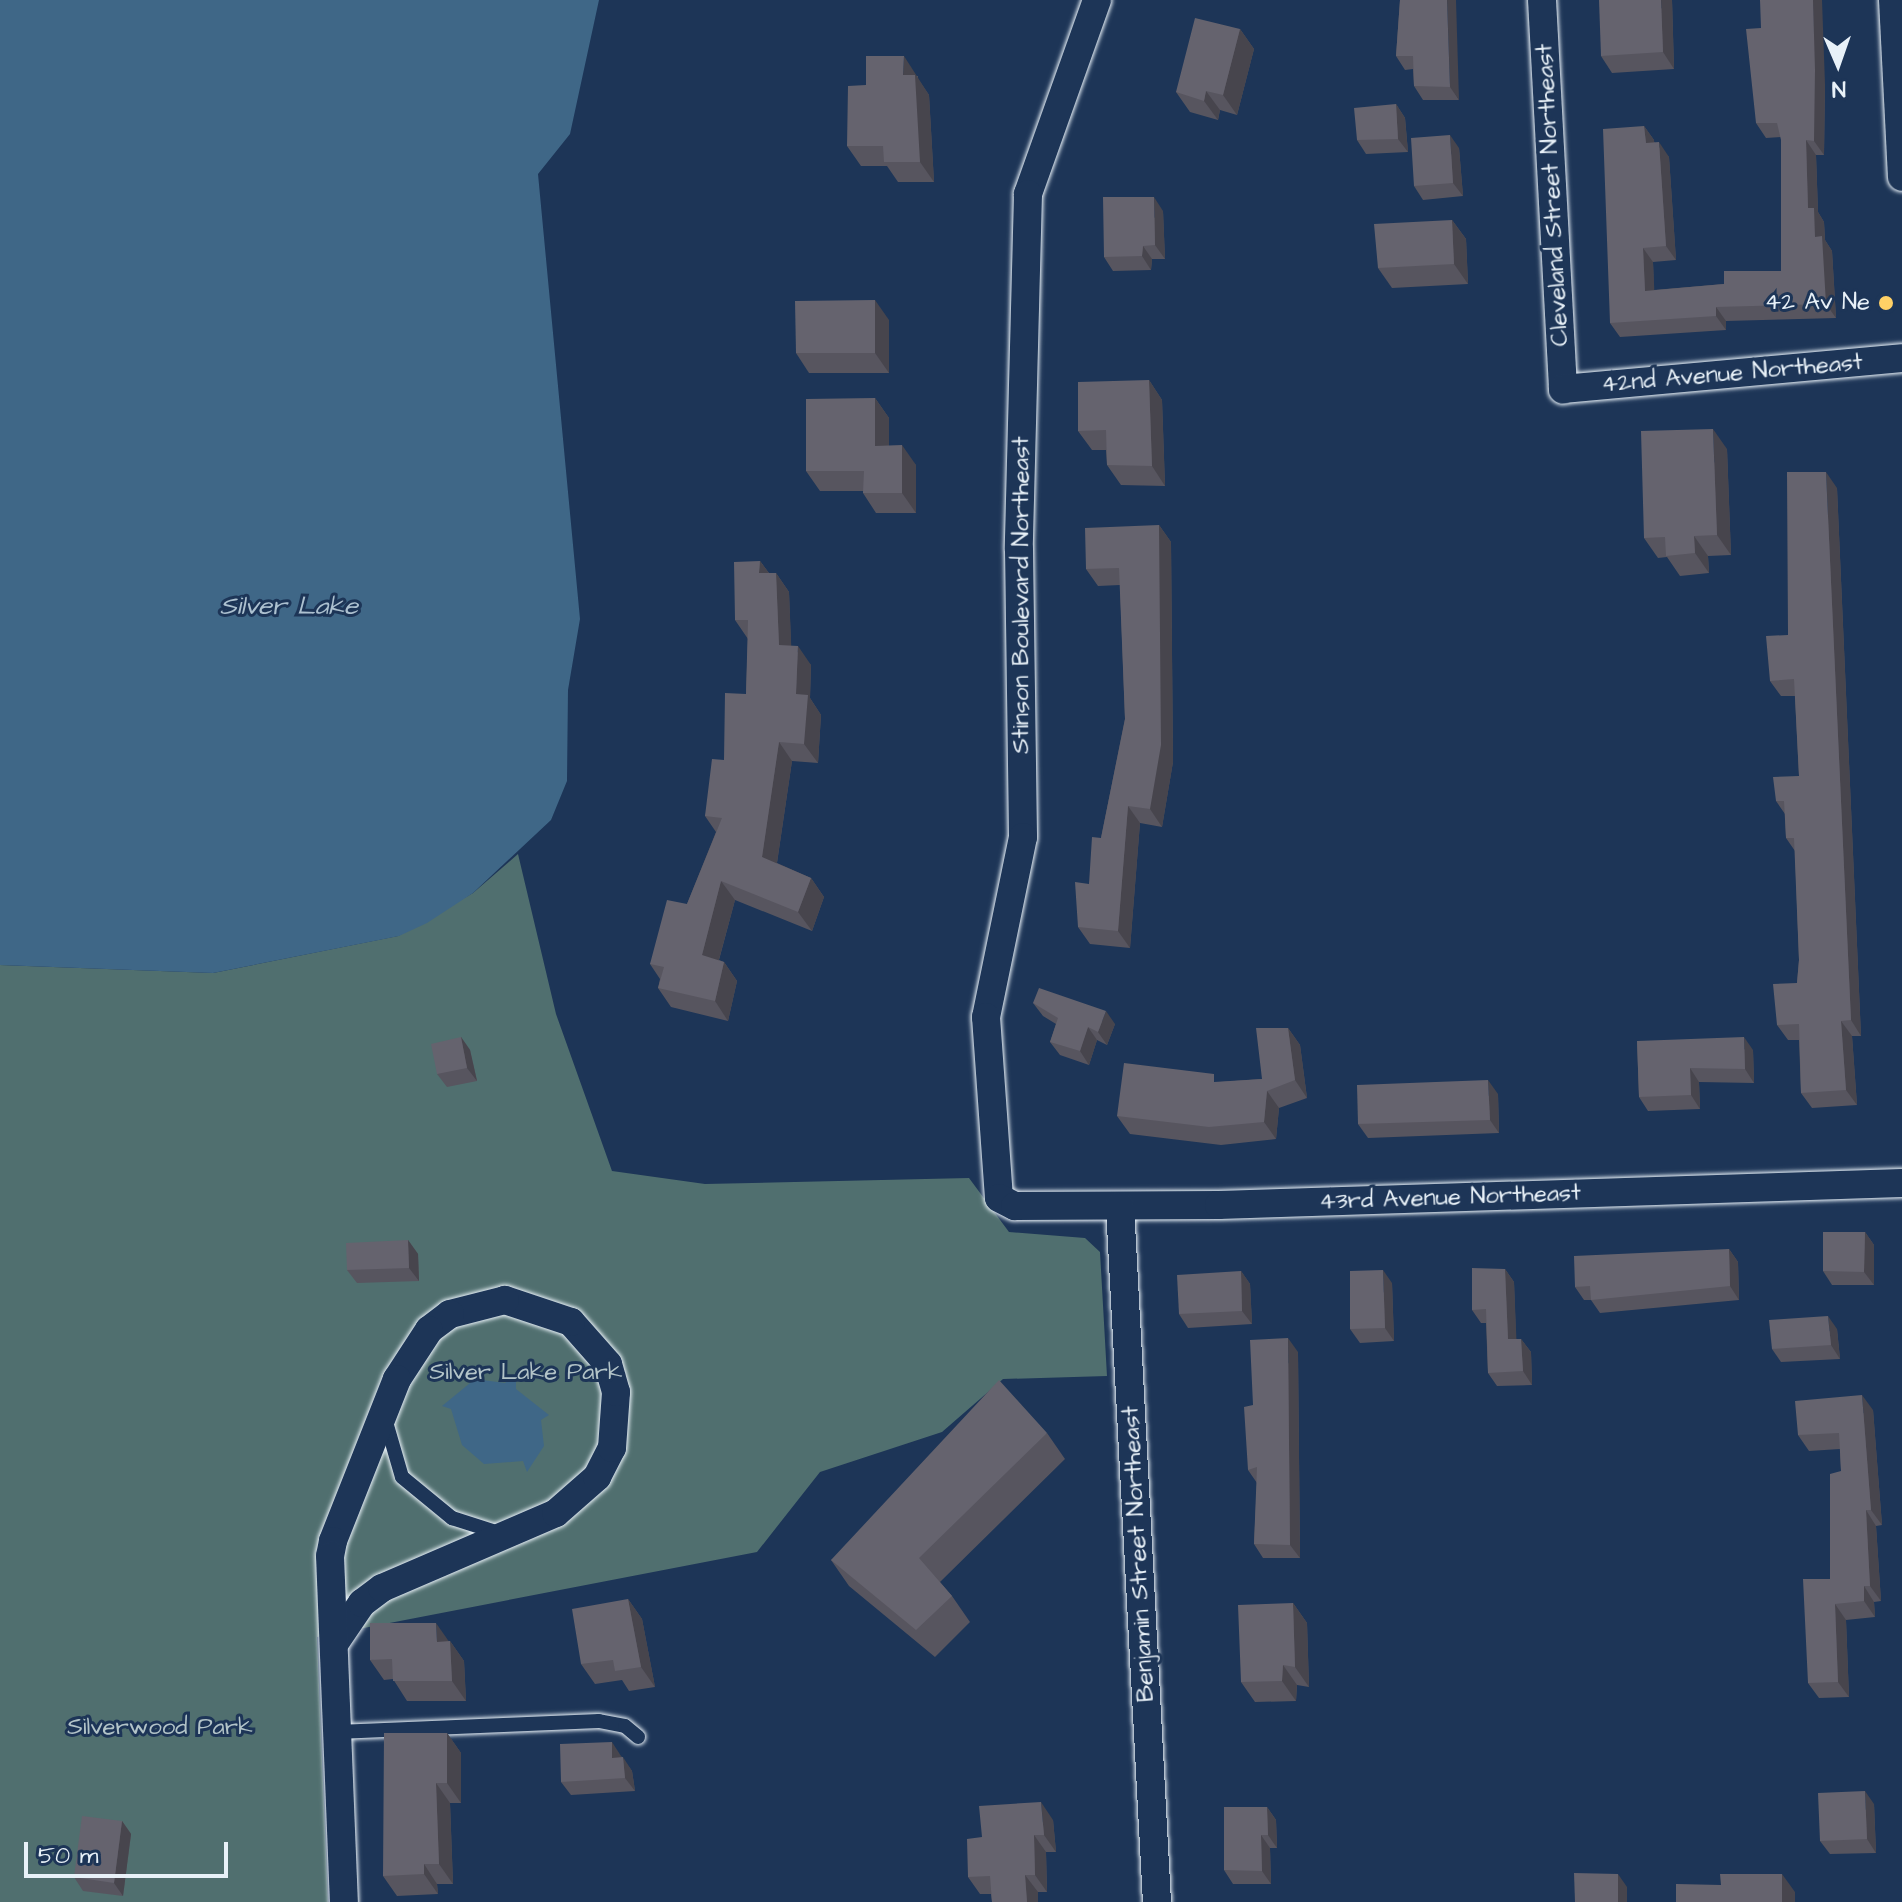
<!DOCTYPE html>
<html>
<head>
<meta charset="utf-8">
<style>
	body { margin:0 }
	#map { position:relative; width:1902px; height:1902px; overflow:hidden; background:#1d3557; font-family:"Architects Daughter",sans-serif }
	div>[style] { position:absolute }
	.green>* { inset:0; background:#506f6f }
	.water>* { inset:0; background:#3f6787 }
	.roads { filter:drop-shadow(0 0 2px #e8f1f8) drop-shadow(0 0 2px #e8f1f8) }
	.lane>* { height:14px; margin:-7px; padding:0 7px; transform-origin:7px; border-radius:7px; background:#1d3557 }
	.street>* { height:28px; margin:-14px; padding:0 14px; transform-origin:14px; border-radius:14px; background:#1d3557 }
	.wall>* { inset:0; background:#57555f }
	.shaded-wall>* { inset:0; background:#47454d }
	.building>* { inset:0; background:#65636e }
	.dots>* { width:22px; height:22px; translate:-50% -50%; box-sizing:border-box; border:4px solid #1d3557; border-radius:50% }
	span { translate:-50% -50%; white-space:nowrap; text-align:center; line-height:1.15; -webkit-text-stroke:6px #1d3557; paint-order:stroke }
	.street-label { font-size:24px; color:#e8f1f8 }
	.poi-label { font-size:24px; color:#e8f1f8 }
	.right { translate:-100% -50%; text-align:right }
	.park-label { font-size:24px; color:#b3c4c8 }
	.water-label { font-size:26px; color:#adc1d0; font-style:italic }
	.north { position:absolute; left:1798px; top:24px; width:80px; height:80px; -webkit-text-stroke:6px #1d3557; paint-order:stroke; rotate:178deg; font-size:22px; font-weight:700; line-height:32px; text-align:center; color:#e8f1f8 }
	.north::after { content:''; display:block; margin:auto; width:28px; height:36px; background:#e8f1f8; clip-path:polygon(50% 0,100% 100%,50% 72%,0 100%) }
	.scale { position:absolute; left:24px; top:1842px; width:204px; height:36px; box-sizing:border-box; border:4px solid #e8f1f8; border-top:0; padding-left:10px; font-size:24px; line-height:28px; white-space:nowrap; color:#e8f1f8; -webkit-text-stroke:6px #1d3557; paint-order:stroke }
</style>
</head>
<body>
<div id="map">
	<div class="green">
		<i style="clip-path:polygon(518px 854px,556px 1014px,612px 1171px,705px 1184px,969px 1178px,1009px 1232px,1085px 1238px,1100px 1252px,1107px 1376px,1003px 1379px,942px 1432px,820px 1472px,757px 1552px,317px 1637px,328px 1902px,0 1902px,0 965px,213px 973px,398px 936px,473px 893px)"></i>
	</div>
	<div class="water">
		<i style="clip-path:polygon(0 0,599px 0,570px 134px,538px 174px,580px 619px,568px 690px,567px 781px,551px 820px,473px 893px,427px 923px,399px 936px,213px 973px,0 965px)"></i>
		<i style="clip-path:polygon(516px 1374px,516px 1389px,549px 1415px,541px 1420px,544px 1446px,527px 1472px,523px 1461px,484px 1464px,462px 1445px,451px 1409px,442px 1406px,475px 1379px,505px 1383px)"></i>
	</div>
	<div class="roads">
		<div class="lane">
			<i style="left:386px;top:1422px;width:57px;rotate:73.8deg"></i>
			<i style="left:402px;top:1477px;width:65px;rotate:39.4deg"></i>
			<i style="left:452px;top:1518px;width:49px;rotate:17.7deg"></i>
			<i style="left:337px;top:1732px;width:262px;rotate:-2.4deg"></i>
			<i style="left:599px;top:1721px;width:26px;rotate:11deg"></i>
			<i style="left:625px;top:1726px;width:17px;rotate:40deg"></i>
		</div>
		<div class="street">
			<i style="left:1097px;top:0;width:206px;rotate:109.6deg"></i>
			<i style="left:1028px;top:194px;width:355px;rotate:91.5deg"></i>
			<i style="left:1019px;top:549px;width:288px;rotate:89.2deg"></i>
			<i style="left:1023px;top:837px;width:184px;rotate:101.6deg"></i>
			<i style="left:986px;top:1017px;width:181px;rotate:85.9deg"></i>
			<i style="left:999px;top:1198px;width:18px;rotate:27deg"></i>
			<i style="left:1015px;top:1206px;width:204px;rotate:-0.3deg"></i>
			<i style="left:1219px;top:1205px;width:683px;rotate:-1.84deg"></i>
			<i style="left:1542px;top:0;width:390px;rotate:86.9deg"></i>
			<i style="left:1563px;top:389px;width:340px;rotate:-5.2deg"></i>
			<i style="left:1893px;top:0;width:177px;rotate:87.1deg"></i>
			<i style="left:1120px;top:1206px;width:697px;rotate:86.96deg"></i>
			<i style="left:334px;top:1644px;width:50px;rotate:-55.7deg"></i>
			<i style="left:362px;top:1603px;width:25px;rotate:-37deg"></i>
			<i style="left:382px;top:1588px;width:189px;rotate:-23.3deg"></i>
			<i style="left:556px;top:1513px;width:55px;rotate:-41.3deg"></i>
			<i style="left:597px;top:1477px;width:33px;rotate:-63deg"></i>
			<i style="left:612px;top:1448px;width:56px;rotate:-85.9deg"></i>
			<i style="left:616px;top:1392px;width:29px;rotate:-106deg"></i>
			<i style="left:608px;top:1364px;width:56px;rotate:-131.4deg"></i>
			<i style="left:571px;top:1322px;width:70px;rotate:-161.6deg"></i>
			<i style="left:505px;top:1300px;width:57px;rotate:165.7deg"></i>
			<i style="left:450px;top:1314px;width:26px;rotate:143deg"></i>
			<i style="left:429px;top:1330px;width:59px;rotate:123.1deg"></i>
			<i style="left:397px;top:1379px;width:174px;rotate:111.6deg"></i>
			<i style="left:333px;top:1541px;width:15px;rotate:101deg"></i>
			<i style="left:330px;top:1556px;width:346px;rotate:87.7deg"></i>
		</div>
	</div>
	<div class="wall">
		<i style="clip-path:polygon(1400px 0,1459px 100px,1423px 100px,1414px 86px,1413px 69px,1405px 70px,1396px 56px)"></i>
		<i style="clip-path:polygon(1672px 0,1674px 69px,1612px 73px,1601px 56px)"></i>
		<i style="clip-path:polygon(1240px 29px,1254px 49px,1237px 115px,1220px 110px,1218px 120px,1190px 112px,1176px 92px)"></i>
		<i style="clip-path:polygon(918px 76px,918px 79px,929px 95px,934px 182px,898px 182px,887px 166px,861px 166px,847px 146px,866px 85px)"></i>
		<i style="clip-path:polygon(1825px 84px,1824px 155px,1816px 155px,1818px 212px,1824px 222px,1825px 240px,1832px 251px,1836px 318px,1726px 321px,1726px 330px,1620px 337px,1610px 323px,1644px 126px,1654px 140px,1654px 142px,1669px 157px,1676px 260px,1653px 262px,1654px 290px,1724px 284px,1781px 271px,1781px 137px,1766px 138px,1756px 123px)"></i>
		<i style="clip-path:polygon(1396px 104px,1405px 118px,1408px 152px,1366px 154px,1357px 140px)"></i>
		<i style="clip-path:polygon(1459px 148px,1463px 196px,1423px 200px,1414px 186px)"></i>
		<i style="clip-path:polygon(1163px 211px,1165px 259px,1152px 259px,1151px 270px,1113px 271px,1104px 257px)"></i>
		<i style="clip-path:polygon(1452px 220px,1466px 239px,1468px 284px,1392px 288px,1378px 268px)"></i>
		<i style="clip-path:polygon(889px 320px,889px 373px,809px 373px,796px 353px)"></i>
		<i style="clip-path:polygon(1149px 380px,1162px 400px,1165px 486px,1121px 485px,1107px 465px,1106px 450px,1092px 450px,1078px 431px)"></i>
		<i style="clip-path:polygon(875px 398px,889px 418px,889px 446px,916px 465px,916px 513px,876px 513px,863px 493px,863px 491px,820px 491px,806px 471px)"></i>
		<i style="clip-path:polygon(1727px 449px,1731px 555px,1708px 556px,1709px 573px,1680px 576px,1667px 557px,1658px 558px,1644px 538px)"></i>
		<i style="clip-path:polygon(1837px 488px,1861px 1036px,1852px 1036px,1857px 1105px,1812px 1108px,1801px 1093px,1799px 1040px,1788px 1040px,1777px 1025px,1797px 983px,1799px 960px,1795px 851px,1786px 838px,1785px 814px,1776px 801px,1799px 776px,1795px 696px,1781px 696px,1770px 681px,1788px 635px)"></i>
		<i style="clip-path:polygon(1159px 525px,1171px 542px,1173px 762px,1162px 827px,1140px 823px,1130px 948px,1090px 944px,1078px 927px,1101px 838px,1125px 719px,1120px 585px,1098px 586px,1086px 569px)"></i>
		<i style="clip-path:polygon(760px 561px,769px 573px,776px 573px,789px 592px,791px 646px,811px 665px,810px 698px,821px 715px,818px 763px,792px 761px,777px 863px,811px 878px,824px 897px,812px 931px,735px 900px,719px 960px,724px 962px,737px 981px,728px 1021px,671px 1007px,658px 988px,660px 979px,650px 964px,687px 904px,716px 832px,705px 816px,746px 694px,748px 639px,735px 620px)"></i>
		<i style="clip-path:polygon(1033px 1003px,1115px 1024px,1107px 1045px,1097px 1040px,1089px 1065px,1060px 1055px,1050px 1042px,1056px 1024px,1043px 1016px)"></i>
		<i style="clip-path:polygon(1288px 1028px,1300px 1045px,1307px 1098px,1279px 1108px,1276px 1139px,1221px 1145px,1130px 1134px,1117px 1116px,1220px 1082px,1262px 1079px)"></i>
		<i style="clip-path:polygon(461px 1037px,470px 1050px,477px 1081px,447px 1087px,437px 1074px)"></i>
		<i style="clip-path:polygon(1637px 1041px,1753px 1050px,1754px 1083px,1699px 1082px,1700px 1109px,1648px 1111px,1639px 1097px)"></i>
		<i style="clip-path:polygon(1498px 1094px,1499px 1133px,1368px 1138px,1358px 1124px)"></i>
		<i style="clip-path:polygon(1865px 1232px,1874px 1245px,1874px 1285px,1832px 1285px,1823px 1271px)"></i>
		<i style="clip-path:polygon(408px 1240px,418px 1254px,419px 1281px,357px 1283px,347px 1270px)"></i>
		<i style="clip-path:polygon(1729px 1249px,1738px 1262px,1739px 1300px,1600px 1313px,1591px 1300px,1584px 1300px,1575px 1287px)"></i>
		<i style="clip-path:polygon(1505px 1269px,1514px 1282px,1516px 1339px,1521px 1339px,1531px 1352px,1532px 1385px,1497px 1386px,1488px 1373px,1486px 1323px,1481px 1323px,1472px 1310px)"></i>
		<i style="clip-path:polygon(1241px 1271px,1250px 1284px,1252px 1324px,1188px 1328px,1179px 1314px)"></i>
		<i style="clip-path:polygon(1392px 1283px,1394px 1341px,1360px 1343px,1350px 1329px)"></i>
		<i style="clip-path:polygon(1837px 1329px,1840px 1359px,1781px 1362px,1772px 1349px)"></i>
		<i style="clip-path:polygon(1298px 1352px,1300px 1558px,1263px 1558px,1254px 1544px,1257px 1483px,1248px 1470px,1253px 1405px)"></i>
		<i style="clip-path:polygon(1873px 1410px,1882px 1525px,1876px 1526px,1881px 1601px,1874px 1602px,1875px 1617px,1846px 1620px,1849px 1697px,1819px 1698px,1808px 1683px,1830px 1579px,1841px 1471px,1840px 1449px,1809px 1451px,1798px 1435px)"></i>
		<i style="clip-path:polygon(1047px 1433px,1065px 1459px,940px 1582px,952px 1596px,970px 1622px,935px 1657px,849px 1586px,831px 1560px)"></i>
		<i style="clip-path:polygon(628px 1599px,642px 1619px,655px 1687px,629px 1691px,622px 1680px,595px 1684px,581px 1664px)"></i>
		<i style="clip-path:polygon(1293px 1603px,1307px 1623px,1309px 1687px,1297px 1685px,1296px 1701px,1255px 1702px,1241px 1682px)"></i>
		<i style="clip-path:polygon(450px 1641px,464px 1661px,466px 1701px,407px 1701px,393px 1679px,384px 1680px,370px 1660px)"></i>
		<i style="clip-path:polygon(447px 1733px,461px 1753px,461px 1803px,450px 1803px,453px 1884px,437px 1884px,438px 1894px,397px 1896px,383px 1876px)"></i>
		<i style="clip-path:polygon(621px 1756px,632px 1771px,635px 1791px,571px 1795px,561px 1782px)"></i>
		<i style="clip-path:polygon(1874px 1804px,1876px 1853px,1830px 1854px,1820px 1841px)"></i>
		<i style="clip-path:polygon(1267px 1807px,1276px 1820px,1277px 1848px,1270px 1848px,1271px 1884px,1233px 1884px,1224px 1870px)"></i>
		<i style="clip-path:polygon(1053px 1820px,1056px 1852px,1046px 1852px,1047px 1892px,1038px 1892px,1038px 1902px,992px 1902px,991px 1894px,980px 1894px,968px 1877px,982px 1837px)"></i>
		<i style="clip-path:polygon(122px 1821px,131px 1834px,123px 1896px,83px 1891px,74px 1877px)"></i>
	</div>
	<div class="shaded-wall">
		<i style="clip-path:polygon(1447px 0,1456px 0,1459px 100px,1450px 87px)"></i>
		<i style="clip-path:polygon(1661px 0,1672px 0,1674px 69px,1663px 52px)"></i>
		<i style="clip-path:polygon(1813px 0,1822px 0,1825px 84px,1824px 155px,1814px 141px)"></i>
		<i style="clip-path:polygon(1240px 29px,1254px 49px,1237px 115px,1223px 95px)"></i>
		<i style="clip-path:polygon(904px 56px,929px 95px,934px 182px,920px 162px,903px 75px)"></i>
		<i style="clip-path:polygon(1206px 91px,1220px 110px,1218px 120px,1204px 101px)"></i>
		<i style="clip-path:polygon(1396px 104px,1405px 118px,1408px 152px,1398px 139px)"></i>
		<i style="clip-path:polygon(1644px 126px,1654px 140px,1656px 157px,1646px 143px)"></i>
		<i style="clip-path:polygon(1450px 135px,1459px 148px,1463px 196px,1453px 183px)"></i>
		<i style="clip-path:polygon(1806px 140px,1816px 155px,1818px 212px,1824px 222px,1825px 240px,1832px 251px,1836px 318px,1826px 304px,1815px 237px,1808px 208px)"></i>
		<i style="clip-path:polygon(1659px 142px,1669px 157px,1676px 260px,1666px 246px)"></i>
		<i style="clip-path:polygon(1154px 197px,1163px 211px,1165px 259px,1155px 245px)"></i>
		<i style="clip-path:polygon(1452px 220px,1466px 239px,1468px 284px,1454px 264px)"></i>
		<i style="clip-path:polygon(1143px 246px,1152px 259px,1151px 270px,1142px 256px)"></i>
		<i style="clip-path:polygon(1643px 248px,1653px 262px,1655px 305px,1645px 291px)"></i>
		<i style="clip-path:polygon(875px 300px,889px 320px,889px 373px,875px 353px)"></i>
		<i style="clip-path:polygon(1716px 307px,1726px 321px,1726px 330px,1716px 316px)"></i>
		<i style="clip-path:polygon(1149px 380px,1162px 400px,1165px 486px,1152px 466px)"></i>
		<i style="clip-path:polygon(875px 398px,889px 418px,889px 466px,875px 446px)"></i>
		<i style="clip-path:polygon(1713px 429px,1727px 449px,1731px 555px,1717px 535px)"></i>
		<i style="clip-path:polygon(902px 445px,916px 465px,916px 513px,902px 493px)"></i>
		<i style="clip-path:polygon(1826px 472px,1837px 488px,1861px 1036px,1851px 1020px)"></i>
		<i style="clip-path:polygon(1159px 525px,1171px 542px,1173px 762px,1162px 827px,1150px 809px)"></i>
		<i style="clip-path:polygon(1694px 536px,1708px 556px,1709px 573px,1695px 553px)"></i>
		<i style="clip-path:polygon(760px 561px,774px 580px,759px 573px)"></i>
		<i style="clip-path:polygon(776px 573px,789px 592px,792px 664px,779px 645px)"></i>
		<i style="clip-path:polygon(798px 646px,811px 665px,810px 698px,821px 715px,818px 763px,804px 744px,796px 694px)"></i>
		<i style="clip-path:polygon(779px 742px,792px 761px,775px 876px,762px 857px)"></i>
		<i style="clip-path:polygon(1128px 806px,1140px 823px,1130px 948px,1118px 931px)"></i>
		<i style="clip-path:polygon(811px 878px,824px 897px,812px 931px,798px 912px)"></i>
		<i style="clip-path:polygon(721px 881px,735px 900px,715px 974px,702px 955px)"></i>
		<i style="clip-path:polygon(724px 962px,737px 981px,728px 1021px,715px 1001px)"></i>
		<i style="clip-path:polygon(1106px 1011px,1115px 1024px,1107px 1045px,1098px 1032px)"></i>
		<i style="clip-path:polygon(1841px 1021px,1852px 1036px,1857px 1105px,1846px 1090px)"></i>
		<i style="clip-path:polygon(1088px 1027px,1097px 1040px,1089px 1065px,1080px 1051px)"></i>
		<i style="clip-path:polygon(1288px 1028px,1300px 1045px,1307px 1098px,1295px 1080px)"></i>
		<i style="clip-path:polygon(461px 1037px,470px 1050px,477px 1081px,467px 1068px)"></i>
		<i style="clip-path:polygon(1744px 1037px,1753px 1050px,1754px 1083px,1745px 1069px)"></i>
		<i style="clip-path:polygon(1690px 1068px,1699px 1082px,1700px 1109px,1691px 1095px)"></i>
		<i style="clip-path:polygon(1488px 1080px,1498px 1094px,1499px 1133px,1490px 1120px)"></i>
		<i style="clip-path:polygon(1267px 1091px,1279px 1108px,1276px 1139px,1264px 1122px)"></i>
		<i style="clip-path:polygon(1865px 1232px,1874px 1245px,1874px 1285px,1864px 1272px)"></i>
		<i style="clip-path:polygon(408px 1240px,418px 1254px,419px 1281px,409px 1268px)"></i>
		<i style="clip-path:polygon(1729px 1249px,1738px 1262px,1739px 1300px,1730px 1286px)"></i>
		<i style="clip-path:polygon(1505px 1269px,1514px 1282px,1517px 1353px,1508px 1339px)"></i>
		<i style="clip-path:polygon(1383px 1270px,1392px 1283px,1394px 1341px,1385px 1328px)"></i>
		<i style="clip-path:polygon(1241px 1271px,1250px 1284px,1252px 1324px,1242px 1311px)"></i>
		<i style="clip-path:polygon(1828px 1316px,1837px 1329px,1840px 1359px,1831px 1345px)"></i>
		<i style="clip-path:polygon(1288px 1338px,1298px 1352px,1300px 1558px,1290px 1545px)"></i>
		<i style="clip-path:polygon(1521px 1339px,1531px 1352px,1532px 1385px,1523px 1371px)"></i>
		<i style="clip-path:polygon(1862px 1395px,1873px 1410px,1882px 1525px,1871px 1510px)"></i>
		<i style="clip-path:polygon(1866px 1510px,1876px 1526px,1881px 1601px,1870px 1586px)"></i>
		<i style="clip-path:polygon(1864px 1586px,1874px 1602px,1875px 1617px,1864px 1601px)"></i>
		<i style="clip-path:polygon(628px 1599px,642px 1619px,655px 1687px,641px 1667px)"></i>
		<i style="clip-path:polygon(1293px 1603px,1307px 1623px,1309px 1687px,1295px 1667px)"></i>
		<i style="clip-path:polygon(1835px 1604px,1846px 1620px,1849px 1697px,1838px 1682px)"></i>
		<i style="clip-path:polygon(436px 1623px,450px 1643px,437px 1642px)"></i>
		<i style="clip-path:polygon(450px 1641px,464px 1661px,466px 1701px,452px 1681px)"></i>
		<i style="clip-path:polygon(1283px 1665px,1297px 1685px,1296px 1701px,1282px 1681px)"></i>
		<i style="clip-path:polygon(447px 1733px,461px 1753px,461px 1803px,447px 1783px)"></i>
		<i style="clip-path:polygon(612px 1742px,621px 1756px,622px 1771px,612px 1758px)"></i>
		<i style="clip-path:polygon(623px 1757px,632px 1771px,635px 1791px,625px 1778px)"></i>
		<i style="clip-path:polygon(436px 1783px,450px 1803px,453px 1884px,439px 1864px)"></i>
		<i style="clip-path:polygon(1865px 1791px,1874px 1804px,1876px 1853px,1867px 1839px)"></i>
		<i style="clip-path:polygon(1041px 1802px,1053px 1820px,1056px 1852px,1044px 1835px)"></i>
		<i style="clip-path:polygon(1267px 1807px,1276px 1820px,1277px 1848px,1268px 1835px)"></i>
		<i style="clip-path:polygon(122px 1821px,131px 1834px,123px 1896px,114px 1883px)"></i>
		<i style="clip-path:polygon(1034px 1835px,1046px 1852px,1047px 1892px,1035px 1875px)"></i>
		<i style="clip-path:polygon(1261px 1835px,1270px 1848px,1271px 1884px,1262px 1871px)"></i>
		<i style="clip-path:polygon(424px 1864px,437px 1884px,438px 1894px,424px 1874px)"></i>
		<i style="clip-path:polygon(1618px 1874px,1627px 1887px,1627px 1902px,1618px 1902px)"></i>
		<i style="clip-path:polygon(1782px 1874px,1795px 1892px,1795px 1902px,1782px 1902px)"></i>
		<i style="clip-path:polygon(1025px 1875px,1038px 1892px,1038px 1902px,1027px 1902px)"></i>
	</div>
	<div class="building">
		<i style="clip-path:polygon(1400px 0,1447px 0,1450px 87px,1414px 86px,1413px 56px,1396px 56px)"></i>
		<i style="clip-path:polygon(1599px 0,1661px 0,1663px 52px,1601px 56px)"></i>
		<i style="clip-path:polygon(1760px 0,1813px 0,1815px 70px,1814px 141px,1806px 140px,1808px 208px,1814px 208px,1815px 237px,1822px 236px,1826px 304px,1716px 307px,1716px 316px,1610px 323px,1603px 129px,1644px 126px,1646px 143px,1659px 142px,1666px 246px,1643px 248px,1645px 291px,1724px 284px,1724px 271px,1781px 271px,1781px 140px,1777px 123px,1756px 123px,1746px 29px,1761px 28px)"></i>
		<i style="clip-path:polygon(1195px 18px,1240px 29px,1223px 95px,1206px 91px,1204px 101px,1176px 92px)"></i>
		<i style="clip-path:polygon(866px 56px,904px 56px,903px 75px,915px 75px,920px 162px,884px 162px,883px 146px,847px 146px,848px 86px,866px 85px)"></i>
		<i style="clip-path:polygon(1396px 104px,1398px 139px,1357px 140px,1354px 108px)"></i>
		<i style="clip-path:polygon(1450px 135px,1453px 183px,1414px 186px,1411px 138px)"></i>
		<i style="clip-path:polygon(1103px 197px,1154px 197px,1155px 245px,1143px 246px,1142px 256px,1104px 257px)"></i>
		<i style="clip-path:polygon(1452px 220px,1454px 264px,1378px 268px,1374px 224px)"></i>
		<i style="clip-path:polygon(875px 300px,875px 353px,796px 353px,795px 301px)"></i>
		<i style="clip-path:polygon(1149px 380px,1152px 466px,1107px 465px,1106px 430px,1078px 431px,1078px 382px)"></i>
		<i style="clip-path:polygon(875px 398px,875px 446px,902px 445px,902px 493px,863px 493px,864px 471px,806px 471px,806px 399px)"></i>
		<i style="clip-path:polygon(1713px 429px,1717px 535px,1694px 536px,1695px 553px,1666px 556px,1665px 537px,1644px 538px,1641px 431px)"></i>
		<i style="clip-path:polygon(1787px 472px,1826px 472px,1851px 1020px,1841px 1021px,1846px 1090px,1801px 1093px,1799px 1024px,1777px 1025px,1773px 984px,1797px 983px,1799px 960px,1794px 838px,1786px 838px,1784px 801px,1776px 801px,1773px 777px,1799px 776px,1794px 679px,1770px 681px,1766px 636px,1788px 635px)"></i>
		<i style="clip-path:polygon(1159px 525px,1161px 745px,1150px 809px,1128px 806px,1118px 931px,1078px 927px,1075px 882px,1089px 884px,1092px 837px,1101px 838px,1125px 719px,1119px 568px,1086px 569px,1085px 528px)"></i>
		<i style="clip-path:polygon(760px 561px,759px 573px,776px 573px,779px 645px,798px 646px,796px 694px,808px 695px,804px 744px,779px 742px,762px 857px,811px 878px,798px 912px,721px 881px,702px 955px,724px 962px,715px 1001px,658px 988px,664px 967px,650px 964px,667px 900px,687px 904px,722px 818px,705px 816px,712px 759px,724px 760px,725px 693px,746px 694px,748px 620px,735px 620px,734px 562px)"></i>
		<i style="clip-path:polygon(1039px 988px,1106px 1011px,1098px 1032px,1088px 1027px,1080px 1051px,1050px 1042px,1058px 1018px,1033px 1003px)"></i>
		<i style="clip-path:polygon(1256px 1028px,1288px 1028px,1295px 1080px,1267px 1091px,1264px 1122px,1209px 1127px,1117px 1116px,1124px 1063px,1214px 1074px,1214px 1082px,1262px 1079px)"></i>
		<i style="clip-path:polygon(461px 1037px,467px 1068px,437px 1074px,431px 1044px)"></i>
		<i style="clip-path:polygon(1744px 1037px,1745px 1069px,1690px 1068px,1691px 1095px,1639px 1097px,1637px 1041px)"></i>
		<i style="clip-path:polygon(1488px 1080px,1490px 1120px,1358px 1124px,1357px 1085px)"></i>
		<i style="clip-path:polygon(1823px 1232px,1865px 1232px,1864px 1272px,1823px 1271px)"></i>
		<i style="clip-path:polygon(408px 1240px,409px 1268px,347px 1270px,346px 1243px)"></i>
		<i style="clip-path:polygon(1729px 1249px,1730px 1286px,1591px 1300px,1590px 1286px,1575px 1287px,1574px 1256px)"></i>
		<i style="clip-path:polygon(1472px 1268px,1505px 1269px,1508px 1339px,1521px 1339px,1523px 1371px,1488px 1373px,1486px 1309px,1472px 1310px)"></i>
		<i style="clip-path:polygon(1383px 1270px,1385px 1328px,1350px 1329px,1350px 1271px)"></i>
		<i style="clip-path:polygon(1241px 1271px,1242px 1311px,1179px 1314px,1177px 1275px)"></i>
		<i style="clip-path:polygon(1828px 1316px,1831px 1345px,1772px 1349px,1769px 1320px)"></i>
		<i style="clip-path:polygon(1288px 1338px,1290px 1545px,1254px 1544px,1257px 1467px,1248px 1470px,1244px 1407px,1253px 1405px,1250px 1340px)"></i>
		<i style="clip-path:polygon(999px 1380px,1047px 1433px,919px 1558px,952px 1596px,916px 1630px,831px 1560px)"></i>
		<i style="clip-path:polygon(1862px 1395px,1871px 1510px,1866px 1510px,1870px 1586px,1864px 1586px,1864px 1601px,1835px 1604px,1838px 1682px,1808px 1683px,1803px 1579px,1830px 1579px,1830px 1474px,1841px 1471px,1839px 1433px,1798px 1435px,1795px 1401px)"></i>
		<i style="clip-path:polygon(628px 1599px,641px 1667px,615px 1671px,613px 1660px,581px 1664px,572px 1609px)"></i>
		<i style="clip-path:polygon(1293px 1603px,1295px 1667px,1283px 1665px,1282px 1681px,1241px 1682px,1238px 1605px)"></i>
		<i style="clip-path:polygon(370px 1623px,436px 1623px,437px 1642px,450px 1641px,452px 1681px,393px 1681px,392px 1659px,370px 1660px)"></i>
		<i style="clip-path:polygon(384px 1733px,447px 1733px,447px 1783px,436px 1783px,439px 1864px,424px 1864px,424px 1874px,383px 1876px)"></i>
		<i style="clip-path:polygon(612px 1742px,612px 1758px,623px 1757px,625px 1778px,561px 1782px,560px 1744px)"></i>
		<i style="clip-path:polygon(1865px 1791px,1867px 1839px,1820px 1841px,1818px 1793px)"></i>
		<i style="clip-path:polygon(1041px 1802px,1044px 1835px,1034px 1835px,1035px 1875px,1025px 1875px,1027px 1902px,992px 1902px,990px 1876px,968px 1877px,967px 1839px,982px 1837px,979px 1806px)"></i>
		<i style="clip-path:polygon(1224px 1807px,1267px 1807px,1268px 1835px,1261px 1835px,1262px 1871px,1224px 1870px)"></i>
		<i style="clip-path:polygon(82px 1816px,122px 1821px,114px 1883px,74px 1877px)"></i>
		<i style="clip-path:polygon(1574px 1873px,1618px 1874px,1618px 1902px,1575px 1902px)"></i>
		<i style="clip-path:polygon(1720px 1874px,1782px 1874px,1782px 1902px,1676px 1902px,1676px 1884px,1721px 1885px)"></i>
	</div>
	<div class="dots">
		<i style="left:1886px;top:303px;background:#ffd166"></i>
	</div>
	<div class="street-label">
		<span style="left:1553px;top:195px;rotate:-93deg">Cleveland Street Northeast</span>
		<span style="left:1732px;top:374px;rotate:-5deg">42nd Avenue Northeast</span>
		<span style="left:1022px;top:595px;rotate:-90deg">Stinson Boulevard Northeast</span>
		<span style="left:1450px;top:1198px;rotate:-2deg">43rd Avenue Northeast</span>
		<span style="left:1139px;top:1554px;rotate:-93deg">Benjamin Street Northeast</span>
	</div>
	<div class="poi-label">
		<span class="right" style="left:1870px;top:303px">42 Av Ne</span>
	</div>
	<div class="park-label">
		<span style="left:526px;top:1373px">Silver Lake Park</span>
		<span style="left:160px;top:1728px">Silverwood Park</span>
	</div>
	<div class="water-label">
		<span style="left:289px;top:607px">Silver Lake</span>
	</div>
	<div class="north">N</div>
	<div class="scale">50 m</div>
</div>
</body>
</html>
